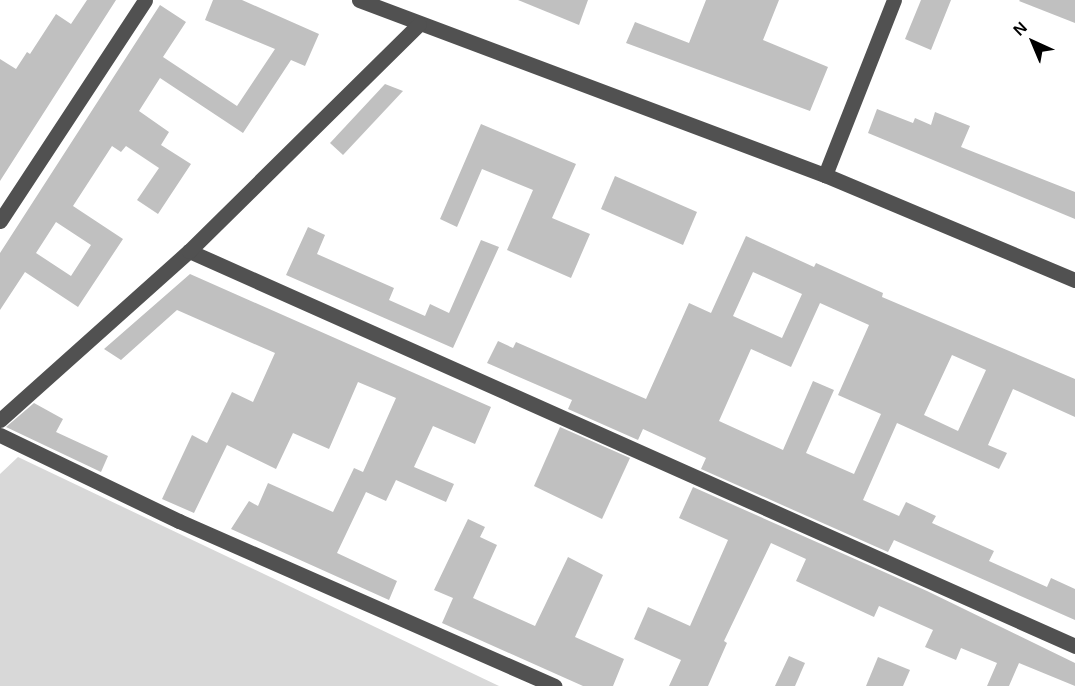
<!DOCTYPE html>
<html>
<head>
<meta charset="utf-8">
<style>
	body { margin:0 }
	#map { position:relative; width:1075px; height:686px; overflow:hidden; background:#fff; font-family:Helvetica,sans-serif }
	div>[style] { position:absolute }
	.green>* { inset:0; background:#d8d8d8 }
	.building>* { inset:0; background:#c0c0c0 }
	.minor>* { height:15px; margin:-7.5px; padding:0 7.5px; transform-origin:7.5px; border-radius:7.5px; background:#515151 }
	span { translate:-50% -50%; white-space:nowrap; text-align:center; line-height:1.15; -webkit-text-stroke:4.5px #fff; paint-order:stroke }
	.north { position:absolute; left:1003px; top:12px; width:60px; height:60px; -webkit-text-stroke:4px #fff; paint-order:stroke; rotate:316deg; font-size:16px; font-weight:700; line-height:24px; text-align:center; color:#000 }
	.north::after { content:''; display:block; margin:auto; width:21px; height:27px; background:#000; clip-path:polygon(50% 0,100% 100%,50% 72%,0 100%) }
</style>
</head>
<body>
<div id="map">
	<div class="green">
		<i style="clip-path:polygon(18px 457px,499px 686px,0 686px,0 474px)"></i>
	</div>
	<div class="building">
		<i style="clip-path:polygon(87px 0,116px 0,0 181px,0 59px,16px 69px,27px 52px,30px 54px,56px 14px,71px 24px)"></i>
		<i style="clip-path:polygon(evenodd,213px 0,242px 0,319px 34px,305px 66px,291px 60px,243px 133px,160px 78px,139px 111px,169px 132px,161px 145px,191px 164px,158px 214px,137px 200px,159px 168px,126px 146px,121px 152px,112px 146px,73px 206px,123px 239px,78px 307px,25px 272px,0 310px,0 253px,160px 5px,186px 22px,163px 57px,237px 106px,275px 49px,205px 20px,213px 0,56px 222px,91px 245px,71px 276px,36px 253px,56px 222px)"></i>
		<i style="clip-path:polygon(518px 0,588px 0,579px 25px)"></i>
		<i style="clip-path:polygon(706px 0,779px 0,763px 40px,828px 67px,810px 111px,626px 43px,635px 22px,689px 43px)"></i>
		<i style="clip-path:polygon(921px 0,951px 0,931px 50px,905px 39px)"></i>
		<i style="clip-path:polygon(1020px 0,1075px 0,1075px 23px,1019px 1px)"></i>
		<i style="clip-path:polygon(385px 84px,403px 91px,343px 155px,330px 143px)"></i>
		<i style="clip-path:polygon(877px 109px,913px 123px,915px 118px,931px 125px,935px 112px,970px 126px,961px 147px,1075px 192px,1075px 219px,868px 133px)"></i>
		<i style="clip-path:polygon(481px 124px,576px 164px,552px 218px,590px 234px,571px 278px,507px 250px,533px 190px,482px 169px,457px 227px,440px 219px)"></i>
		<i style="clip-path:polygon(615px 176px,697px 212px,683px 245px,601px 209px)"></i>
		<i style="clip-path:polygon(308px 227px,325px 235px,317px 254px,394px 288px,389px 300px,425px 316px,430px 304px,449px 313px,481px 240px,499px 247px,453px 348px,286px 275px)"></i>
		<i style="clip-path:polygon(evenodd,746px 236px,814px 267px,816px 263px,883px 293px,882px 297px,1075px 379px,1075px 417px,1013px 389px,988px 445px,1007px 453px,999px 469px,897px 423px,863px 500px,899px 516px,906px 502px,936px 516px,932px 523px,994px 551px,989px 561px,1047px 587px,1051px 578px,1075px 589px,1075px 620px,894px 540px,888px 552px,701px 469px,706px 458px,643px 429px,638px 440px,568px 409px,572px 400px,487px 363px,498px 341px,513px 348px,516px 342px,646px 399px,689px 303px,711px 313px,746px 236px,753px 272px,802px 294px,782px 338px,733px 316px,753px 272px,746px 236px,820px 303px,869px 325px,838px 395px,881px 414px,854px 474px,806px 453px,834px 390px,813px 381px,783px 450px,719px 421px,751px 349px,791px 367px,820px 303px,746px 236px,952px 355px,986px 370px,958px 431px,924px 415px,952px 355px)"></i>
		<i style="clip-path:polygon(190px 274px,491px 407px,475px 444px,433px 426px,414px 467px,454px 484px,446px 502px,396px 480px,386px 501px,366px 492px,337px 553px,397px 581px,389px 600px,231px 529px,249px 501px,258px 506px,268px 483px,333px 512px,354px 468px,363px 472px,396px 398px,358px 382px,329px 449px,293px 433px,276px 469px,227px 445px,194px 513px,162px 499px,192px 435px,207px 443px,232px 392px,253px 402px,275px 353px,177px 310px,121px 360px,104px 349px)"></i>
		<i style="clip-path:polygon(34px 403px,63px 419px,56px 432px,108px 456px,101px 472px,6px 427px)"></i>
		<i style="clip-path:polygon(560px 427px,630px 458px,602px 519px,534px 486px)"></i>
		<i style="clip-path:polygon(693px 487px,927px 591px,1075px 663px,1075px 686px,1019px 663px,1009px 686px,987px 686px,997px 663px,961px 648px,956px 660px,925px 647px,933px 630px,879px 606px,874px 617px,796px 581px,806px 559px,771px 543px,724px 641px,727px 643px,708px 686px,669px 686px,681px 660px,634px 639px,648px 607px,690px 626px,728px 540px,679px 518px)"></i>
		<i style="clip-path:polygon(468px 519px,485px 527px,480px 537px,497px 545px,473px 598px,535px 626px,568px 557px,603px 575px,575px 637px,624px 659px,613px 686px,583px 686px,442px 623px,453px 598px,434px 590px)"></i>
		<i style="clip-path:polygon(789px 656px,805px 663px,795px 686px,775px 686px)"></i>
		<i style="clip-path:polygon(878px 657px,910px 670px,903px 686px,866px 686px)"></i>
	</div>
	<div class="minor">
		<i style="left:359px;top:0;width:498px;rotate:20.6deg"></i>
		<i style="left:825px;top:175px;width:271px;rotate:22.8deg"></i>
		<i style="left:825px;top:175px;width:188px;rotate:-68.5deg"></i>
		<i style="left:0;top:221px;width:264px;rotate:-56.7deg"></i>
		<i style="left:189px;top:251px;width:970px;rotate:24.03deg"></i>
		<i style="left:0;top:420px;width:254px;rotate:-41.8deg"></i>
		<i style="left:189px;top:251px;width:323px;rotate:-44.6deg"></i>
		<i style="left:0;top:435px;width:199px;rotate:25.7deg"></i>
		<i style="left:179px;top:521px;width:410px;rotate:23.7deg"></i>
	</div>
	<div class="north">N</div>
</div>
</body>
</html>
